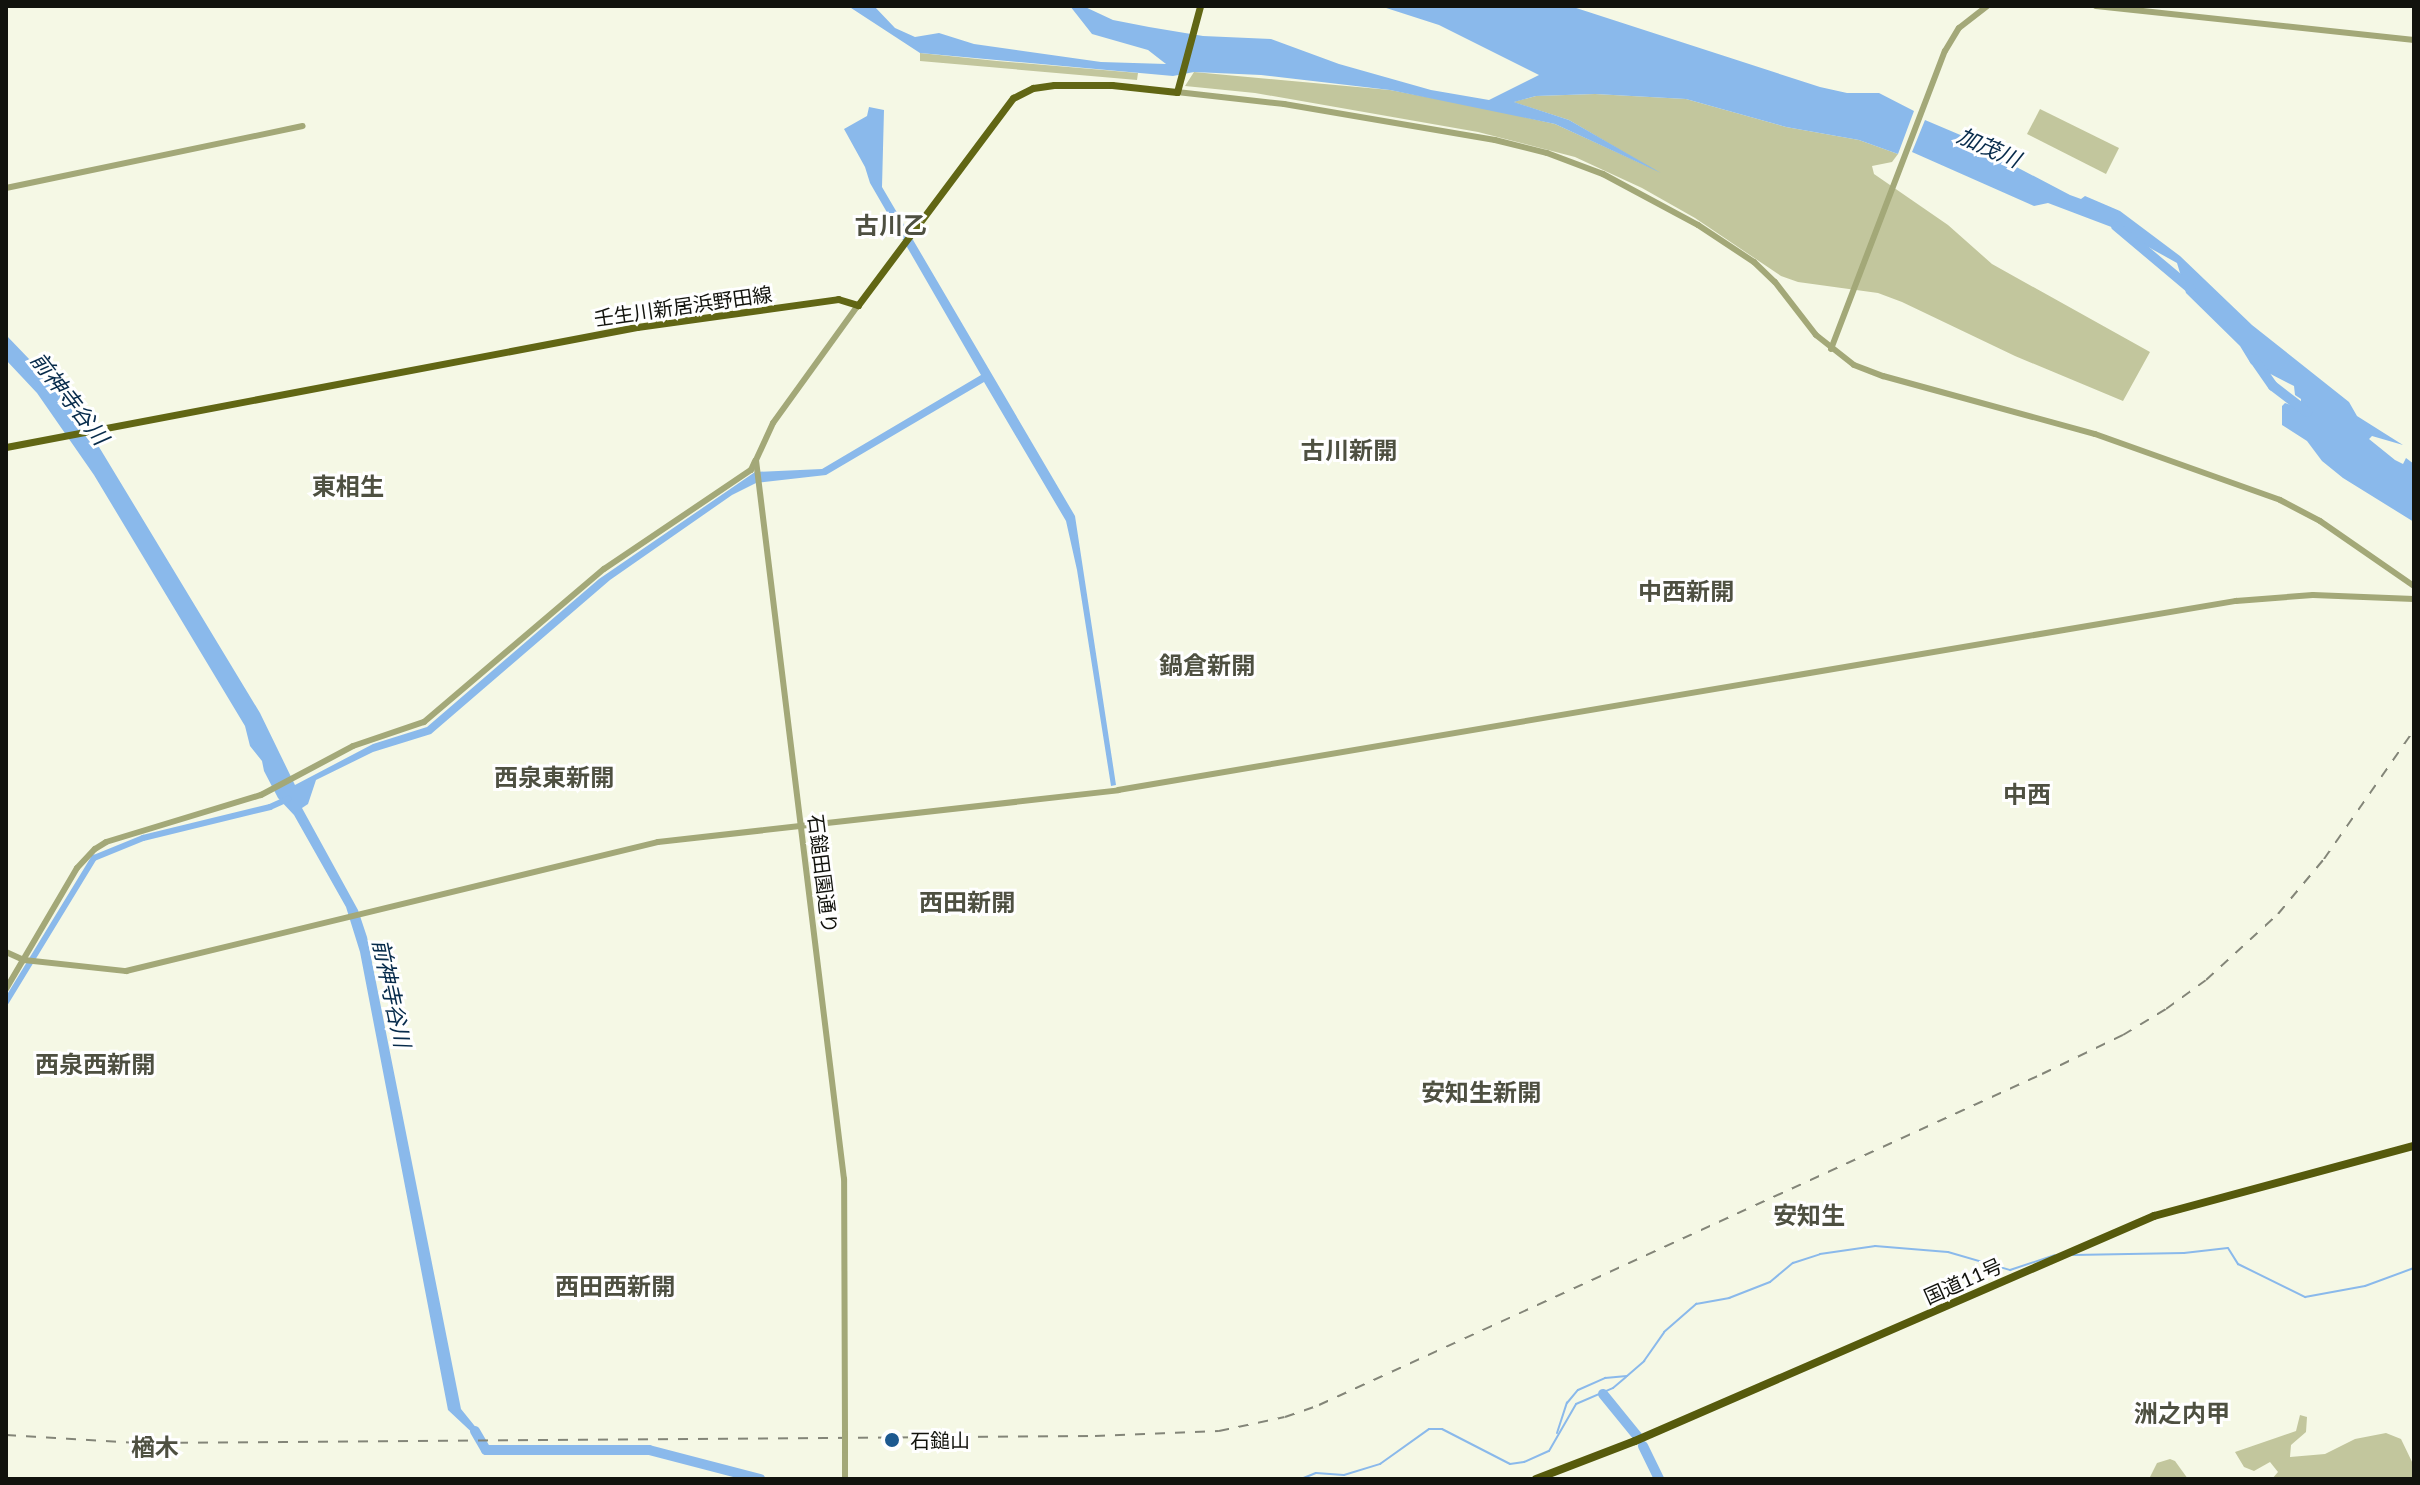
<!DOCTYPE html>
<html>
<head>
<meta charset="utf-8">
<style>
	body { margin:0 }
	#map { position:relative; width:2420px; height:1485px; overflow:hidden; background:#f5f8e5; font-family:Lato,"Noto Sans JP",sans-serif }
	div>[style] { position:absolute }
	.green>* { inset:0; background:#c2c69d }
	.water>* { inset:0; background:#8ab9eb }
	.stream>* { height:2px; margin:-1px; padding:0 1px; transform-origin:1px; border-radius:1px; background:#8ab9eb }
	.canal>* { height:6px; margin:-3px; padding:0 3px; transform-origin:3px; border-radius:3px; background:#8ab9eb }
	.river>* { height:10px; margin:-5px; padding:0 5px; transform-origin:5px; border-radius:5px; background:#8ab9eb }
	.tertiary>* { height:6px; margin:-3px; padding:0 3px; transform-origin:3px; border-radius:3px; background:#a3a878 }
	.primary>* { height:7px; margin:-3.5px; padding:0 3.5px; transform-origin:3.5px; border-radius:3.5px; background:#616614 }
	.trunk>* { height:8px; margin:-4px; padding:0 4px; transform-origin:4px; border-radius:4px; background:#565a0c }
	.rail>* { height:2px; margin-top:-1px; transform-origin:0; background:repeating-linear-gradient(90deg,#838578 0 10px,transparent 0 20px) }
	.tertiary-bridge>* { height:6px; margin:-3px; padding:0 3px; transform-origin:3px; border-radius:3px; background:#a3a878 }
	.dots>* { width:22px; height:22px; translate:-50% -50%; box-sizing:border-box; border:4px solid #fff; border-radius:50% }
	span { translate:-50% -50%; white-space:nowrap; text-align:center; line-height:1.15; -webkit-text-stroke:6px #fff; paint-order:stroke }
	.street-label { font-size:20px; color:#12130d }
	.poi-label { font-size:20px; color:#12130d }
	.left { translate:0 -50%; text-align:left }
	.water-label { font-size:22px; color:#072b4b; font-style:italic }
	.quarter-label { font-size:24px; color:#4e5041; font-weight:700 }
	.frame { position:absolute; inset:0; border:8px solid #12130d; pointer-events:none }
</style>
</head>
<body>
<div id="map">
	<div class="green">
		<i style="clip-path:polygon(920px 53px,997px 61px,1138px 73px,1137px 80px,920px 61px)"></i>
		<i style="clip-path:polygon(1194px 72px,1390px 90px,1485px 108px,1555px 124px,1649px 167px,1569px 120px,1513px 102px,1536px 96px,1595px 94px,1686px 99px,1786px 127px,1859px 140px,1898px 154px,1892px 162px,1872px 166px,1874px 174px,1948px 225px,1992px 264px,2150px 352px,2123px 401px,2015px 356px,1902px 302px,1878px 293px,1798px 282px,1781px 276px,1695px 218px,1642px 188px,1575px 157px,1478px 132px,1255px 93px,1185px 86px)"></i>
		<i style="clip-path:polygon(2040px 109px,2119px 148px,2106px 174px,2027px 134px)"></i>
		<i style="clip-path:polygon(2300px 1415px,2307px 1417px,2306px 1432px,2291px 1445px,2290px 1457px,2325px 1454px,2355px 1439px,2386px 1433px,2401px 1439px,2414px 1466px,2414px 1479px,2272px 1479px,2278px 1472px,2270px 1462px,2254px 1471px,2244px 1467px,2235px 1452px,2296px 1431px)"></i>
		<i style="clip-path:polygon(2170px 1459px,2175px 1461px,2188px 1479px,2149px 1479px,2157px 1463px)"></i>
	</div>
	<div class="water">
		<i style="clip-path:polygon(848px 6px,874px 6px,895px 28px,915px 37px,939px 33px,974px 44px,1101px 62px,1166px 64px,1148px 50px,1092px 34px,1070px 6px,1083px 6px,1113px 20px,1149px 27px,1203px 36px,1271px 39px,1339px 64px,1431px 90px,1489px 100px,1539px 75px,1439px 25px,1380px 6px,1570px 6px,1820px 87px,1847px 93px,1879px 93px,1914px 111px,1898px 154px,1859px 140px,1786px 127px,1686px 99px,1595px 94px,1536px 96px,1514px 102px,1569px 120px,1661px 173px,1555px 124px,1390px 90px,1261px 75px,1194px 72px,1173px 76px,920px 53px)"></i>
		<i style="clip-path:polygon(869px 107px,884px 110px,882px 187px,1075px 516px,1116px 785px,1111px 786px,1077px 570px,1066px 521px,984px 382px,826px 475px,756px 483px,732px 495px,610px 580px,431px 734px,373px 752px,316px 780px,308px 804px,302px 808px,358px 910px,367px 937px,461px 1409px,482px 1435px,483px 1439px,479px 1439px,448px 1410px,360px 952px,346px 907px,294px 815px,278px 798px,264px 771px,262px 761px,250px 746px,245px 726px,94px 475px,37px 393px,6px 360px,6px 335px,56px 387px,96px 442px,260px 713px,295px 785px,373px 744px,427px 727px,599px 579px,755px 472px,822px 469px,981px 375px,870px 183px,865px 167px,844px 129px,867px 116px)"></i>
		<i style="clip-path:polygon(1925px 120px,1984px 145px,1986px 151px,2070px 195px,2081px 199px,2085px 196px,2120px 211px,2180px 256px,2252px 325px,2349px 402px,2357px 416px,2403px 445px,2372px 436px,2369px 439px,2395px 460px,2403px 464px,2406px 458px,2414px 464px,2414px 522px,2343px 478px,2322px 461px,2307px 441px,2282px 425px,2282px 406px,2285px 403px,2296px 407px,2301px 404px,2301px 399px,2295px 395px,2294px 386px,2251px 364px,2240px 346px,2186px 293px,2177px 263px,2114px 228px,2048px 203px,2034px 206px,1912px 152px)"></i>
	</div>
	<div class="stream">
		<i style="left:2073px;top:1255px;width:111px;rotate:-1deg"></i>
		<i style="left:2184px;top:1253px;width:44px;rotate:-6.5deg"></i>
		<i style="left:2228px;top:1248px;width:19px;rotate:58deg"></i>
		<i style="left:2238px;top:1264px;width:75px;rotate:26.2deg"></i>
		<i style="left:2305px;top:1297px;width:61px;rotate:-10.4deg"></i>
		<i style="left:2365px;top:1286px;width:52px;rotate:-20.2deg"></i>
		<i style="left:1557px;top:1433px;width:32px;rotate:-72deg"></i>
		<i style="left:1567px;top:1403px;width:17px;rotate:-50deg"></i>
		<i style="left:1578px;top:1390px;width:30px;rotate:-24deg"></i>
		<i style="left:1605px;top:1378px;width:22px;rotate:-5deg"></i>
		<i style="left:1627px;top:1376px;width:23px;rotate:-41deg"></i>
		<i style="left:1644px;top:1361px;width:35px;rotate:-55deg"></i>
		<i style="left:1664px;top:1332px;width:43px;rotate:-41.2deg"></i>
		<i style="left:1696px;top:1304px;width:34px;rotate:-10deg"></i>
		<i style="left:1729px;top:1298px;width:44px;rotate:-21.3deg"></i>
		<i style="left:1770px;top:1282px;width:30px;rotate:-40deg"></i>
		<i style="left:1793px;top:1263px;width:28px;rotate:-18deg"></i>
		<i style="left:1820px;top:1254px;width:56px;rotate:-8.3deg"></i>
		<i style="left:1875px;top:1246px;width:73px;rotate:4.7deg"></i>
		<i style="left:1948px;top:1252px;width:65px;rotate:16.2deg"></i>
		<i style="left:2010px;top:1270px;width:47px;rotate:-18.4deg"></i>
		<i style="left:1301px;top:1479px;width:16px;rotate:-22deg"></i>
		<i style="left:1316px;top:1473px;width:28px;rotate:4deg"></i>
		<i style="left:1344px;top:1475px;width:38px;rotate:-17deg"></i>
		<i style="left:1380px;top:1464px;width:60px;rotate:-35.5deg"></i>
		<i style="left:1429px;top:1429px;width:13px"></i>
		<i style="left:1442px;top:1429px;width:76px;rotate:27.2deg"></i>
		<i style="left:1510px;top:1464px;width:14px;rotate:-8deg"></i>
		<i style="left:1524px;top:1462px;width:27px;rotate:-24deg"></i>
		<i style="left:1549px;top:1451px;width:54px;rotate:-60.1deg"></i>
		<i style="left:1576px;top:1404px;width:40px;rotate:-23.4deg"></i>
		<i style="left:1613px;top:1388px;width:17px;rotate:-40deg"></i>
	</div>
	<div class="canal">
		<i style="left:6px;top:1002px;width:169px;rotate:-58.6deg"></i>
		<i style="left:94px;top:858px;width:53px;rotate:-22.2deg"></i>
		<i style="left:143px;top:838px;width:131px;rotate:-13.7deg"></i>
		<i style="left:270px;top:807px;width:20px;rotate:-24deg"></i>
	</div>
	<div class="river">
		<i style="left:2116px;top:226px;width:97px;rotate:40deg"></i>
		<i style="left:2254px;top:359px;width:33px;rotate:55deg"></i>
		<i style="left:2273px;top:386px;width:43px;rotate:37.4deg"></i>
		<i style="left:1603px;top:1394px;width:55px;rotate:50.9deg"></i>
		<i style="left:475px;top:1431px;width:22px;rotate:60deg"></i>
		<i style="left:486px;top:1450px;width:163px"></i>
		<i style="left:649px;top:1450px;width:115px;rotate:14.6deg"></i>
		<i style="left:1643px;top:1446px;width:37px;rotate:64deg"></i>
	</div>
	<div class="tertiary">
		<i style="left:2096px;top:6px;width:320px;rotate:6.1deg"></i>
		<i style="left:1177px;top:92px;width:108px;rotate:6.4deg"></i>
		<i style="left:1284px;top:104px;width:214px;rotate:9.7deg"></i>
		<i style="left:1495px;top:140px;width:54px;rotate:14deg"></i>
		<i style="left:1547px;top:153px;width:60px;rotate:20.6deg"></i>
		<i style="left:1603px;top:174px;width:108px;rotate:28.2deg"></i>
		<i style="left:1698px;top:225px;width:67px;rotate:33.5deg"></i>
		<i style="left:1754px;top:262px;width:29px;rotate:44deg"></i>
		<i style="left:1775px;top:282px;width:67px;rotate:52.3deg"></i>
		<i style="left:1816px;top:335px;width:48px;rotate:38.3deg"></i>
		<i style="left:1854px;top:365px;width:31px;rotate:21deg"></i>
		<i style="left:1883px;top:376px;width:220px;rotate:15.3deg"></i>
		<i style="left:2095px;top:434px;width:196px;rotate:19.6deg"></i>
		<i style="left:2280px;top:500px;width:45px;rotate:27.7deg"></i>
		<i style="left:2320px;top:521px;width:114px;rotate:34.7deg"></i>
		<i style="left:6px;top:188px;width:303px;rotate:-11.8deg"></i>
		<i style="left:1831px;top:349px;width:319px;rotate:-69.1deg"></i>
		<i style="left:1945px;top:51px;width:27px;rotate:-59deg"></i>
		<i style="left:1959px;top:28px;width:36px;rotate:-38deg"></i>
		<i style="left:6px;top:952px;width:20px;rotate:24deg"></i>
		<i style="left:24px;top:960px;width:103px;rotate:6.2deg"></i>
		<i style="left:126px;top:971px;width:547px;rotate:-13.63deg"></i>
		<i style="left:658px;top:842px;width:463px;rotate:-6.4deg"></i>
		<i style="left:1118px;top:790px;width:1134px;rotate:-9.6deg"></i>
		<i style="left:2236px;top:601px;width:77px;rotate:-4.5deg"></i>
		<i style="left:2313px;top:595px;width:101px;rotate:2.3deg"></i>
		<i style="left:6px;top:989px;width:140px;rotate:-59.6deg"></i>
		<i style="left:77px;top:868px;width:26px;rotate:-47deg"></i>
		<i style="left:95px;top:849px;width:13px;rotate:-32deg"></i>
		<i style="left:106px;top:842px;width:162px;rotate:-16.9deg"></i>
		<i style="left:261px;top:795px;width:104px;rotate:-28deg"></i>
		<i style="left:353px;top:746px;width:75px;rotate:-18.7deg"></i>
		<i style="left:424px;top:722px;width:236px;rotate:-40.4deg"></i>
		<i style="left:604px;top:569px;width:177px;rotate:-34deg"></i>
		<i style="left:751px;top:470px;width:10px;rotate:-66deg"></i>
		<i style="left:845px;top:1434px;width:255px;rotate:-90.2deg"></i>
		<i style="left:844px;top:1179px;width:724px;rotate:-96.98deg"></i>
		<i style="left:756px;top:460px;width:41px;rotate:-65.3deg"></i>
		<i style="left:773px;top:423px;width:145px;rotate:-54.2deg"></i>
		<i style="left:845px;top:1479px;width:29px;rotate:-90deg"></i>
	</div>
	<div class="primary">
		<i style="left:6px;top:447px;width:642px;rotate:-10.77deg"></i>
		<i style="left:637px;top:327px;width:203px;rotate:-7.9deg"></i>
		<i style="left:838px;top:299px;width:21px;rotate:17deg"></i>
		<i style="left:858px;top:305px;width:259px;rotate:-53.2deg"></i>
		<i style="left:1013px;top:98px;width:22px;rotate:-27deg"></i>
		<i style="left:1033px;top:88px;width:21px;rotate:-8deg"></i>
		<i style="left:1054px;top:85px;width:58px"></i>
		<i style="left:1112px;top:85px;width:65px;rotate:6.1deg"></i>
		<i style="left:1177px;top:92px;width:89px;rotate:-75deg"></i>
	</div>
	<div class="trunk">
		<i style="left:1536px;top:1479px;width:106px;rotate:-21deg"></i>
		<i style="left:1635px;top:1441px;width:566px;rotate:-23.44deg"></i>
		<i style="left:2154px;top:1216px;width:269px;rotate:-15.1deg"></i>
	</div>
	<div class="rail">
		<i style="left:6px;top:1435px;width:132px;rotate:3.5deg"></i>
		<i style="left:138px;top:1443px;width:957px;rotate:-0.42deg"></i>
		<i style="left:1095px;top:1436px;width:124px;rotate:-2.3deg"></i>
		<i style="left:1219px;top:1431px;width:67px;rotate:-12deg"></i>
		<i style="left:1285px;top:1417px;width:36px;rotate:-19deg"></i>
		<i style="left:1319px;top:1405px;width:795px;rotate:-24.6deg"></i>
		<i style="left:2042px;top:1074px;width:90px;rotate:-25.7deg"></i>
		<i style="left:2123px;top:1035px;width:50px;rotate:-31.2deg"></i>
		<i style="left:2166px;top:1009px;width:49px;rotate:-35.9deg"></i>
		<i style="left:2206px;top:980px;width:98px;rotate:-42.5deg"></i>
		<i style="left:2278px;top:914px;width:72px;rotate:-50.1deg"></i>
		<i style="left:2324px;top:859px;width:157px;rotate:-55.1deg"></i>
	</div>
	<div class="tertiary-bridge">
		<i style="left:845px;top:1434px;width:16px;rotate:90deg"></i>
	</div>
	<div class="dots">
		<i style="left:892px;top:1440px;background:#1d598f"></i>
	</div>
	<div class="street-label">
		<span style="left:683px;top:306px;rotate:-8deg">壬生川新居浜野田線</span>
		<span style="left:823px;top:874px;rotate:83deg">石鎚田園通り</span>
		<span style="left:1963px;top:1281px;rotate:-24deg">国道11号</span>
	</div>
	<div class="poi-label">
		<span class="left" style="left:910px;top:1440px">石鎚山</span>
	</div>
	<div class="water-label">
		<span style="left:1989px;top:147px;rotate:24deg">加茂川</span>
		<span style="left:70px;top:398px;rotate:52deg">前神寺谷川</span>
		<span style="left:392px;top:993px;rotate:78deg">前神寺谷川</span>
	</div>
	<div class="quarter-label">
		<span style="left:891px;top:225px">古川乙</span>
		<span style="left:1349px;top:450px">古川新開</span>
		<span style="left:348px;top:486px">東相生</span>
		<span style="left:1686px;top:591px">中西新開</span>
		<span style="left:1207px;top:665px">鍋倉新開</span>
		<span style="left:554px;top:777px">西泉東新開</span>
		<span style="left:2027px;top:794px">中西</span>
		<span style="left:967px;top:902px">西田新開</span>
		<span style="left:95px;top:1064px">西泉西新開</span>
		<span style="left:1481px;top:1092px">安知生新開</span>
		<span style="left:1809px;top:1215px">安知生</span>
		<span style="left:615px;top:1286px">西田西新開</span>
		<span style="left:2182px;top:1413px">洲之内甲</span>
		<span style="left:155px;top:1447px">楢木</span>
	</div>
	<div class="frame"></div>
</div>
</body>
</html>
